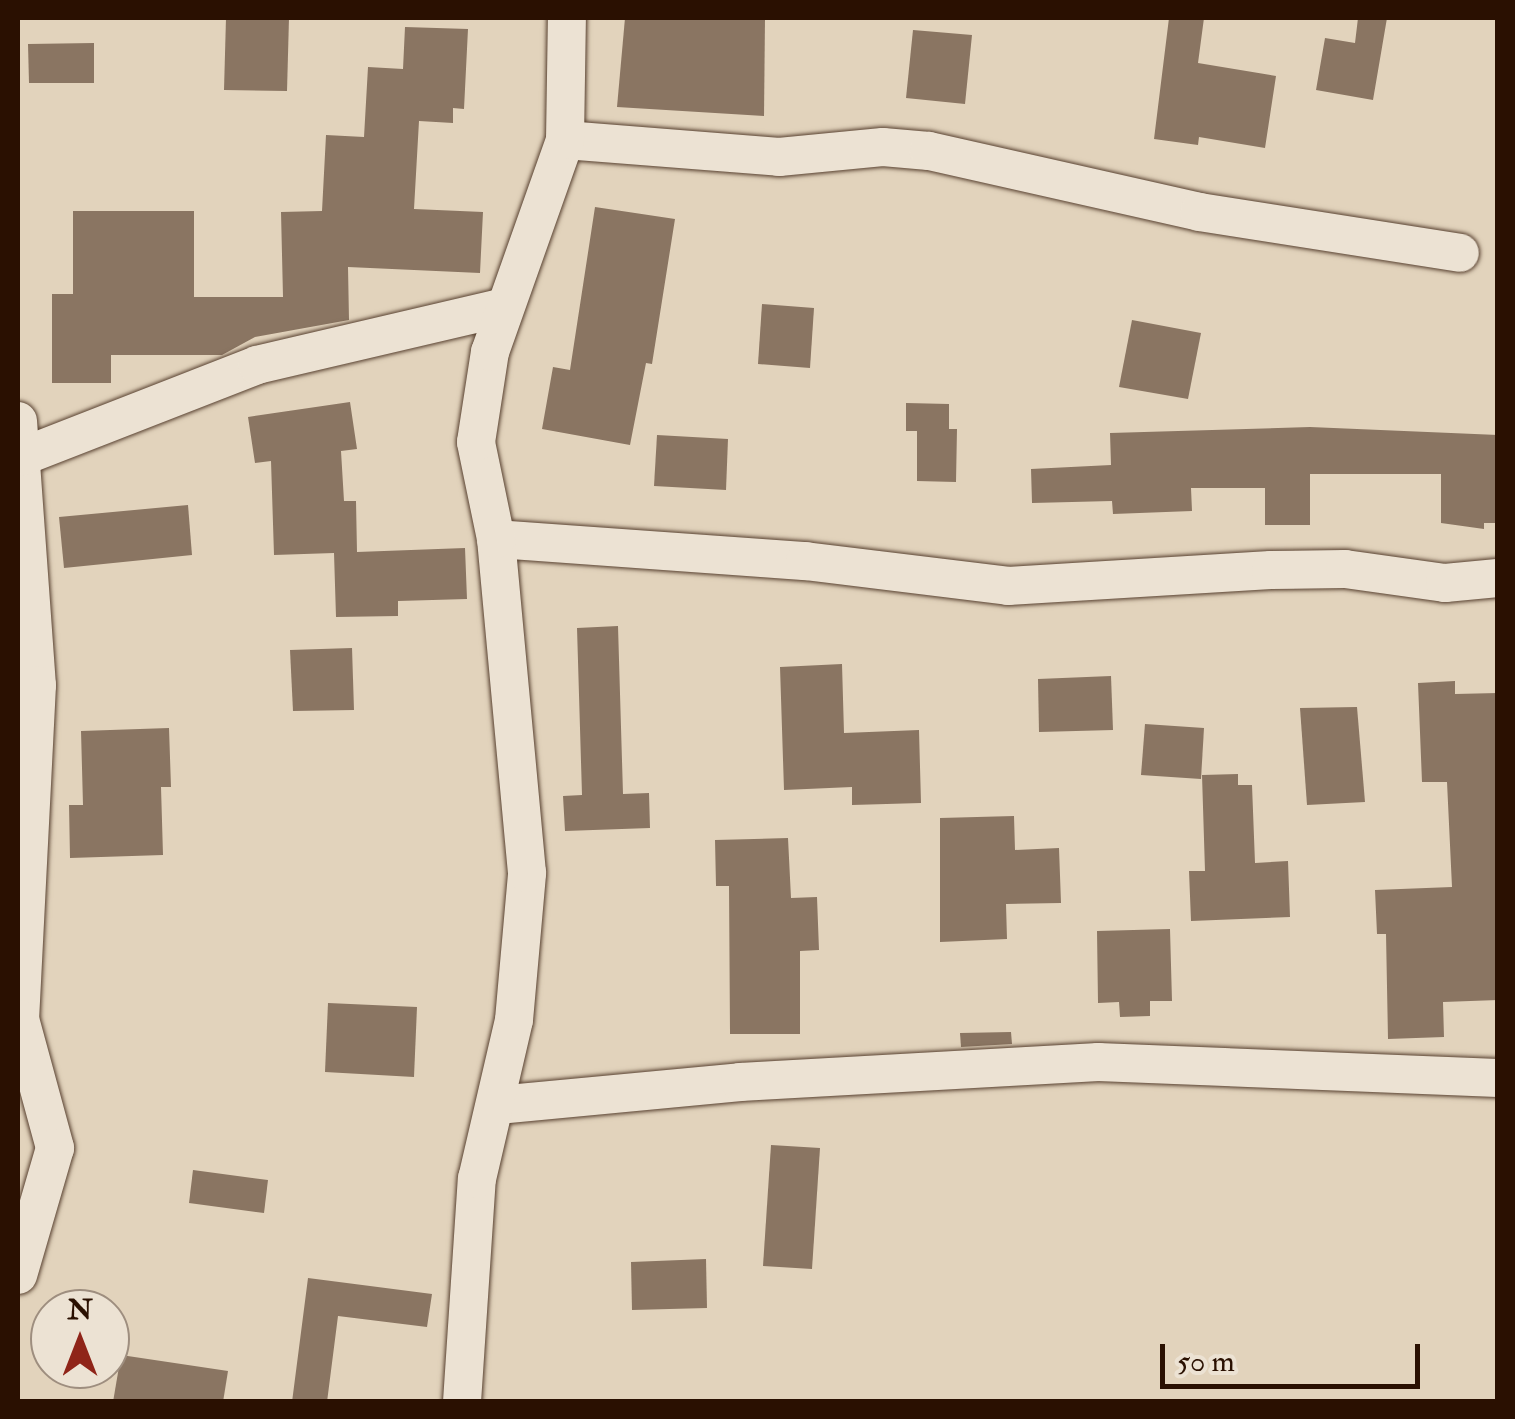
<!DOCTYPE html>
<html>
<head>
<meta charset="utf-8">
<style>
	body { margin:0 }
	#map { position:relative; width:1515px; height:1419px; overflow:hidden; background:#e2d3bc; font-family:"IM FELL Double Pica",serif }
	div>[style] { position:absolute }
	.building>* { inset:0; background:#8a7562 }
	.roads { filter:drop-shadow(0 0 2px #584130) drop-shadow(0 0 2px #584130) }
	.street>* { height:38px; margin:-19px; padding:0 19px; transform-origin:19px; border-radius:19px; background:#ece2d3 }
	span { translate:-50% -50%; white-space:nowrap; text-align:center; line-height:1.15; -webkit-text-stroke:10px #ece2d3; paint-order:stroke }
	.frame { position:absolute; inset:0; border:20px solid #2a1001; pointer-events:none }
	.north { position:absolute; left:30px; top:1289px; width:100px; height:100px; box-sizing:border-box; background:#ece2d3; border:2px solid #9e8e7f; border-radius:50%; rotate:0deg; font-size:28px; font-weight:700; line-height:40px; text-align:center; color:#2a1001 }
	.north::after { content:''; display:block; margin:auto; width:35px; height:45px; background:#8f2418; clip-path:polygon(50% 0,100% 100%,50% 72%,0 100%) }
	.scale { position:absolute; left:1160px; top:1344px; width:260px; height:45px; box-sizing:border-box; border:5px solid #2a1001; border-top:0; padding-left:12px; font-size:30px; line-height:35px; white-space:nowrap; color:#2a1001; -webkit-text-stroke:8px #ece2d3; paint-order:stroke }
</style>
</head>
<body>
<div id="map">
	<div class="building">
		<i style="clip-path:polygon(226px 18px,289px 18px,287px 91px,224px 90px)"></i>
		<i style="clip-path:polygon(625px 18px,765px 18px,764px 116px,617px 107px)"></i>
		<i style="clip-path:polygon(1169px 18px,1204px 18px,1198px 63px,1276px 76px,1265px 148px,1199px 137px,1198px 145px,1154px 139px)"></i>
		<i style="clip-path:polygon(1358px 18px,1387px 18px,1373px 100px,1316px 90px,1325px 38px,1355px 43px)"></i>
		<i style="clip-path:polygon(405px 27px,468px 29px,464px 109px,453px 108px,453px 123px,419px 121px,414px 209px,483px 212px,480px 273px,348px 267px,349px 320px,255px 337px,222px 355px,111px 355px,111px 383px,52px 383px,52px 294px,73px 294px,73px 211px,194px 211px,194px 297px,283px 297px,281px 212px,322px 211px,326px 135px,364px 137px,368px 67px,403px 69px)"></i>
		<i style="clip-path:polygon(913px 30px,972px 35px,965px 104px,906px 98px)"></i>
		<i style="clip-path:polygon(94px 43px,94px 83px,29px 83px,28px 44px)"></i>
		<i style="clip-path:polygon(595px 207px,675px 219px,652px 364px,646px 363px,630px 445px,542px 429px,553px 367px,570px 370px)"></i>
		<i style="clip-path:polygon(762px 304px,814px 308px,810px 368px,758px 364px)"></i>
		<i style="clip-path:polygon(1132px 320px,1201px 333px,1188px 399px,1119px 387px)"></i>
		<i style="clip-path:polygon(350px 402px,357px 449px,341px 451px,344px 501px,356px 501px,357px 552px,465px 548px,467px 599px,398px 601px,398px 616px,336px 617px,334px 553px,274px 555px,271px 461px,255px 463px,248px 417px)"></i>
		<i style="clip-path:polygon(906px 403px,949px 404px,949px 429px,957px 429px,956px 482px,917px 481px,917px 431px,906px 431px)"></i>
		<i style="clip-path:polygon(1310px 427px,1498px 435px,1498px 523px,1484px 523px,1484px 529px,1441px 523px,1441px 474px,1310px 474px,1310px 525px,1265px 525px,1265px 488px,1191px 488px,1192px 511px,1113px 514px,1112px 501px,1032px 503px,1031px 469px,1111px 465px,1110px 433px)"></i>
		<i style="clip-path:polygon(657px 435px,728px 439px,726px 490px,654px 486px)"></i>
		<i style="clip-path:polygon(188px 505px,192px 555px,64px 568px,59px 517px)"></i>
		<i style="clip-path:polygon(618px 626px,623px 794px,649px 793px,650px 828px,565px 831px,563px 796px,582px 795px,577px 628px)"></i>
		<i style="clip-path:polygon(352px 648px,354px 710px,293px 711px,290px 650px)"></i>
		<i style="clip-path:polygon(842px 664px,844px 733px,919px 730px,921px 803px,852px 805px,852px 787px,784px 790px,780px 667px)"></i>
		<i style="clip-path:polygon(1111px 676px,1113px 730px,1039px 732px,1038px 679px)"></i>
		<i style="clip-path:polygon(1455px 681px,1455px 694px,1498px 693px,1498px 1000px,1443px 1002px,1444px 1037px,1388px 1039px,1386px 934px,1377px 934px,1375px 890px,1452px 887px,1447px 782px,1422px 782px,1418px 683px)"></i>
		<i style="clip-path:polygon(1357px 707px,1365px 802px,1307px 805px,1300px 708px)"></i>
		<i style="clip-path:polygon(1145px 724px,1204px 728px,1201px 779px,1141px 775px)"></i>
		<i style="clip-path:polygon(169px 728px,171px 787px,161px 787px,163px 855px,70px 858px,69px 805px,83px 805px,81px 731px)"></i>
		<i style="clip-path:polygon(1238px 774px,1238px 785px,1252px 785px,1255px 863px,1288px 861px,1290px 917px,1191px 921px,1189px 871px,1205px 871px,1202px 775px)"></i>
		<i style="clip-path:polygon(1014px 816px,1015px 850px,1059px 848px,1061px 903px,1006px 904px,1007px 939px,940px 942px,940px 818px)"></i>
		<i style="clip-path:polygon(788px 838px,791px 898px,817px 897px,819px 950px,800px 951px,800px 1034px,730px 1034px,729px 886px,716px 886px,715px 840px)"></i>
		<i style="clip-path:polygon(1170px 929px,1172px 1001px,1150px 1001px,1150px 1016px,1120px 1017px,1119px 1002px,1098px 1003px,1097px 931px)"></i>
		<i style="clip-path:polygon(328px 1003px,417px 1007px,414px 1077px,325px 1072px)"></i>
		<i style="clip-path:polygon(1011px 1032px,1012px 1044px,961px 1047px,960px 1033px)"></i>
		<i style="clip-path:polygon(771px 1145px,820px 1148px,812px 1269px,763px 1266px)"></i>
		<i style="clip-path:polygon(193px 1170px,268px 1180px,264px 1213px,189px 1203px)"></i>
		<i style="clip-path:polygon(706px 1259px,707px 1308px,632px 1310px,631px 1262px)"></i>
		<i style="clip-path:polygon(308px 1278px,432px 1294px,427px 1327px,338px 1316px,327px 1402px,292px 1402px)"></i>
		<i style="clip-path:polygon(121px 1355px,228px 1371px,223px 1402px,113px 1402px)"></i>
	</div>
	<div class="roads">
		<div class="street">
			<i style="left:565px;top:140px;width:215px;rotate:4.5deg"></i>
			<i style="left:779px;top:157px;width:104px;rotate:-5.5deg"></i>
			<i style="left:883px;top:147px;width:46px;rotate:5deg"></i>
			<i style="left:929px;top:151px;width:277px;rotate:12.7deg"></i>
			<i style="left:1199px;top:212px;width:264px;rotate:8.9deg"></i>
			<i style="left:18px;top:421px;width:265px;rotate:85.9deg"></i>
			<i style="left:37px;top:685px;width:334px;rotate:92.9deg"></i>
			<i style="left:20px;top:1019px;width:134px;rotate:74.8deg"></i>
			<i style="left:55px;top:1148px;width:132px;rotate:106.2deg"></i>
			<i style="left:24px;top:456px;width:250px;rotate:-21.3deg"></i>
			<i style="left:257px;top:365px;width:254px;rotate:-13.2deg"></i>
			<i style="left:496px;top:539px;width:310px;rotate:4.1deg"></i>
			<i style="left:805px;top:561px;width:205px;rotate:7deg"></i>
			<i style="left:1008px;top:586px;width:263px;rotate:-3.5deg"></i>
			<i style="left:1271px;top:570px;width:74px;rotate:-0.8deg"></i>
			<i style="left:1345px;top:569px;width:101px;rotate:8deg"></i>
			<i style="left:1445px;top:583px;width:53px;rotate:-5.4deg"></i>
			<i style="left:498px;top:1105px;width:243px;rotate:-5.4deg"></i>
			<i style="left:740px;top:1082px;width:359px;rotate:-3.2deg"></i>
			<i style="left:1098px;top:1062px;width:400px;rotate:2.3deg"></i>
			<i style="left:462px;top:1402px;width:224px;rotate:-86.2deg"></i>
			<i style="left:477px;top:1179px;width:163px;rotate:-76.9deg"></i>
			<i style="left:514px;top:1020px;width:148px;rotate:-84.9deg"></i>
			<i style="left:527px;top:873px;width:335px;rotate:-95.3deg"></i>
			<i style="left:496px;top:539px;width:99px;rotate:-101.7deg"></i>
			<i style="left:476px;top:442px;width:91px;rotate:-81.2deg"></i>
			<i style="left:490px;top:352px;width:225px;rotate:-70.5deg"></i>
			<i style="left:565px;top:140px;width:122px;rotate:-89.1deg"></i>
		</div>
	</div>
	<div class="frame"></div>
	<div class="north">N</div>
	<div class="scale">50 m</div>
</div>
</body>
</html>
